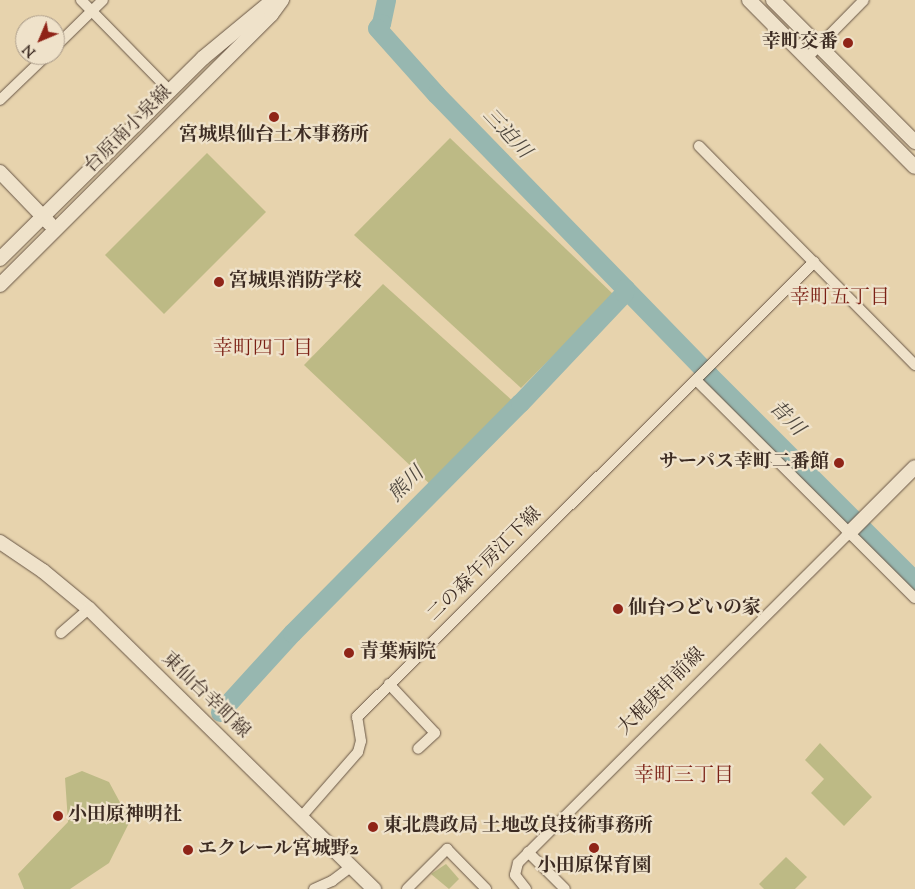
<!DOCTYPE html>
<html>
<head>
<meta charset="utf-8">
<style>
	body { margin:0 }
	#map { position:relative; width:915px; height:889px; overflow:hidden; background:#e7d3ad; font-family:"Sorts Mill Goudy","Noto Serif JP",serif }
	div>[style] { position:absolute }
	.green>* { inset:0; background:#bdba85 }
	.river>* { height:19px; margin:-9.5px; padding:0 9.5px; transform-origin:9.5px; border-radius:9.5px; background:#97b7b0 }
	.roads { filter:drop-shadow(0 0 1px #685646) drop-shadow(0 0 1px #685646) }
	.street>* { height:10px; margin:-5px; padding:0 5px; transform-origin:5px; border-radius:5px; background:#efe2ca }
	.secondary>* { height:14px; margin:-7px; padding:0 7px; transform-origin:7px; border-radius:7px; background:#efe2ca }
	.dots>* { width:14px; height:14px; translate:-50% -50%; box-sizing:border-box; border:2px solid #efe2ca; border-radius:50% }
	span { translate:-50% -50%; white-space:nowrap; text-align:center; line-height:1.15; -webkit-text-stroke:4.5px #efe2ca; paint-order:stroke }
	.poi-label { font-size:19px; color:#3d2c23; font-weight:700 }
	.right { translate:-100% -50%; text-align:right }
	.left { translate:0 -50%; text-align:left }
	.street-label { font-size:19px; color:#3d2c23 }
	.water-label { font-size:20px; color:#4f483f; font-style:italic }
	.neighbourhood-label { font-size:20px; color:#7a1f14 }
	.north { position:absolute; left:15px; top:15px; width:50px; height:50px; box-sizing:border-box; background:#efe2ca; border:1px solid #a89987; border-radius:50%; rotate:225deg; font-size:14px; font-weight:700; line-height:20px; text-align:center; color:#3d2c23 }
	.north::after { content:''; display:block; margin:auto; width:18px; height:22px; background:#8f2418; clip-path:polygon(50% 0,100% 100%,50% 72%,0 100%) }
</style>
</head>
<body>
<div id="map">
	<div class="green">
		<i style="clip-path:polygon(450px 138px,614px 295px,521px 388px,354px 235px)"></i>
		<i style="clip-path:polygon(207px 153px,266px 212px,164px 314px,105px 255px)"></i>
		<i style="clip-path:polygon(383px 284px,516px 404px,434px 488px,304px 365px)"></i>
		<i style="clip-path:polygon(820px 743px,872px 797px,844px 826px,811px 793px,824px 779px,805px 760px)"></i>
		<i style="clip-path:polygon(82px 771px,109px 782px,130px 821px,109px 863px,70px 889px,24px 889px,18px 874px,68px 822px,65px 778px)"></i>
		<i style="clip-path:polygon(786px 857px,807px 877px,795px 889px,764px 889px,759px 884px)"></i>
		<i style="clip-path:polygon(446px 864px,459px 879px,449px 889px,431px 874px)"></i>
	</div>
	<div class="river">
		<i style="left:386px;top:0;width:24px;rotate:102deg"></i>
		<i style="left:381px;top:23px;width:6px;rotate:129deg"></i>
		<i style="left:377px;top:28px;width:89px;rotate:48.2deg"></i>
		<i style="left:436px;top:94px;width:392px;rotate:45.8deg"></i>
		<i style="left:709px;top:375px;width:291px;rotate:45deg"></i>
		<i style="left:220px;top:712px;width:107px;rotate:-47.7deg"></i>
		<i style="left:292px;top:633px;width:324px;rotate:-45.3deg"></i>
		<i style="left:520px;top:403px;width:151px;rotate:-46.6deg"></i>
		<i style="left:624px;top:293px;width:5px;rotate:-79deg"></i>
	</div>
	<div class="roads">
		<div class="street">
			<i style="left:81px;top:0;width:127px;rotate:45.6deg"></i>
			<i style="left:55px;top:47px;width:67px;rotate:-44.4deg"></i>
			<i style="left:807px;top:58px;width:81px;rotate:-45.5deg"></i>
			<i style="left:0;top:100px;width:65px;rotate:-43.8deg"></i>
			<i style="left:699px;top:146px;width:308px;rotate:45.4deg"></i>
			<i style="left:696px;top:380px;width:309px;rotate:44.9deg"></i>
			<i style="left:61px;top:633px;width:37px;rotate:-41deg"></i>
			<i style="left:389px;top:684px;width:67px;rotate:46.8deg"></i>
			<i style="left:435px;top:733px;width:23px;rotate:137deg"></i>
			<i style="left:302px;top:816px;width:85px;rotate:-48.8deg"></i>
			<i style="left:358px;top:752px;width:11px;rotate:-75deg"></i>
			<i style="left:361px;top:741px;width:24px;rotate:-99deg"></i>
			<i style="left:357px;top:717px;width:645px;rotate:-44.87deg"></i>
			<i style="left:528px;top:852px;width:52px;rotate:45deg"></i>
			<i style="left:314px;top:889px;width:20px;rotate:-24deg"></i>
			<i style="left:332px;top:881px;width:25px;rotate:-37deg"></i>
			<i style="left:407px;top:889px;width:57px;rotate:-45deg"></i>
			<i style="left:447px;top:849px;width:56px;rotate:45.7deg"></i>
			<i style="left:526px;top:889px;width:18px;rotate:-128deg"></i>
			<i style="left:515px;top:875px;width:12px;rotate:-76deg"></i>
			<i style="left:518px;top:863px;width:467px;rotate:-44.9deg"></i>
		</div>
		<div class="secondary">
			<i style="left:749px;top:0;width:235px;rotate:45.2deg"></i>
			<i style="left:773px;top:0;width:201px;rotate:45deg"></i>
			<i style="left:0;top:172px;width:72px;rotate:46.1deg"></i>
			<i style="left:0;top:259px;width:286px;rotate:-44.7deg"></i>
			<i style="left:203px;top:58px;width:91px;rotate:-39.6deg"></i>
			<i style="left:0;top:285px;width:383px;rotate:-44.9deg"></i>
			<i style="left:271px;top:15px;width:19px;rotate:-54deg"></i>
			<i style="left:849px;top:533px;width:93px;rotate:-45deg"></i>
			<i style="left:0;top:542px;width:52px;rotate:34deg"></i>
			<i style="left:43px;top:571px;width:60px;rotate:39.6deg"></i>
			<i style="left:89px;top:609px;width:400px;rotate:44.5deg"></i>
		</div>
	</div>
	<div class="dots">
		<i style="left:848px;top:43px;background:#8f2418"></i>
		<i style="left:274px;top:117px;background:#8f2418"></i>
		<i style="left:219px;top:282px;background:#8f2418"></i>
		<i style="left:839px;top:463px;background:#8f2418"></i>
		<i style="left:618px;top:609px;background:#8f2418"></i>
		<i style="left:349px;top:653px;background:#8f2418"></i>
		<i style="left:58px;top:816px;background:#8f2418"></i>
		<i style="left:373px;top:827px;background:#8f2418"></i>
		<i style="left:594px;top:848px;background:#8f2418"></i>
		<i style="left:188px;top:850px;background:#8f2418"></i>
	</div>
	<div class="poi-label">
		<span class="right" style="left:838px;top:43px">幸町交番</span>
		<span style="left:274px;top:136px">宮城県仙台土木事務所</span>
		<span class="left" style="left:229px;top:282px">宮城県消防学校</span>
		<span class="right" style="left:829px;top:463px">サーパス幸町二番館</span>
		<span class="left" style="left:628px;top:609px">仙台つどいの家</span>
		<span class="left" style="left:360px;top:653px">青葉病院</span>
		<span class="left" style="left:68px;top:816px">小田原神明社</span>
		<span class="left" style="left:383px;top:827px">東北農政局 土地改良技術事務所</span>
		<span class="left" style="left:198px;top:850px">エクレール宮城野2</span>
		<span style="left:594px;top:867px">小田原保育園</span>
	</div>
	<div class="street-label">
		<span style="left:129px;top:130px;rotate:-45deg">台原南小泉線</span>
		<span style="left:485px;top:565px;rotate:-45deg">二の森午房江下線</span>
		<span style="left:662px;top:692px;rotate:-45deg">大梶庚申前線</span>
		<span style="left:205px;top:696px;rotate:44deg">東仙台幸町線</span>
	</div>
	<div class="water-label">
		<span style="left:506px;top:134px;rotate:47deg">三迫川</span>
		<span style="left:786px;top:419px;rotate:45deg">昔川</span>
		<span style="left:407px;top:485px;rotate:-45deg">熊川</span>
	</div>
	<div class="neighbourhood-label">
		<span style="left:840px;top:298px">幸町五丁目</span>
		<span style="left:263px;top:349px">幸町四丁目</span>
		<span style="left:684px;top:776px">幸町三丁目</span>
	</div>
	<div class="north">N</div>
</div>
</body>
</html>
